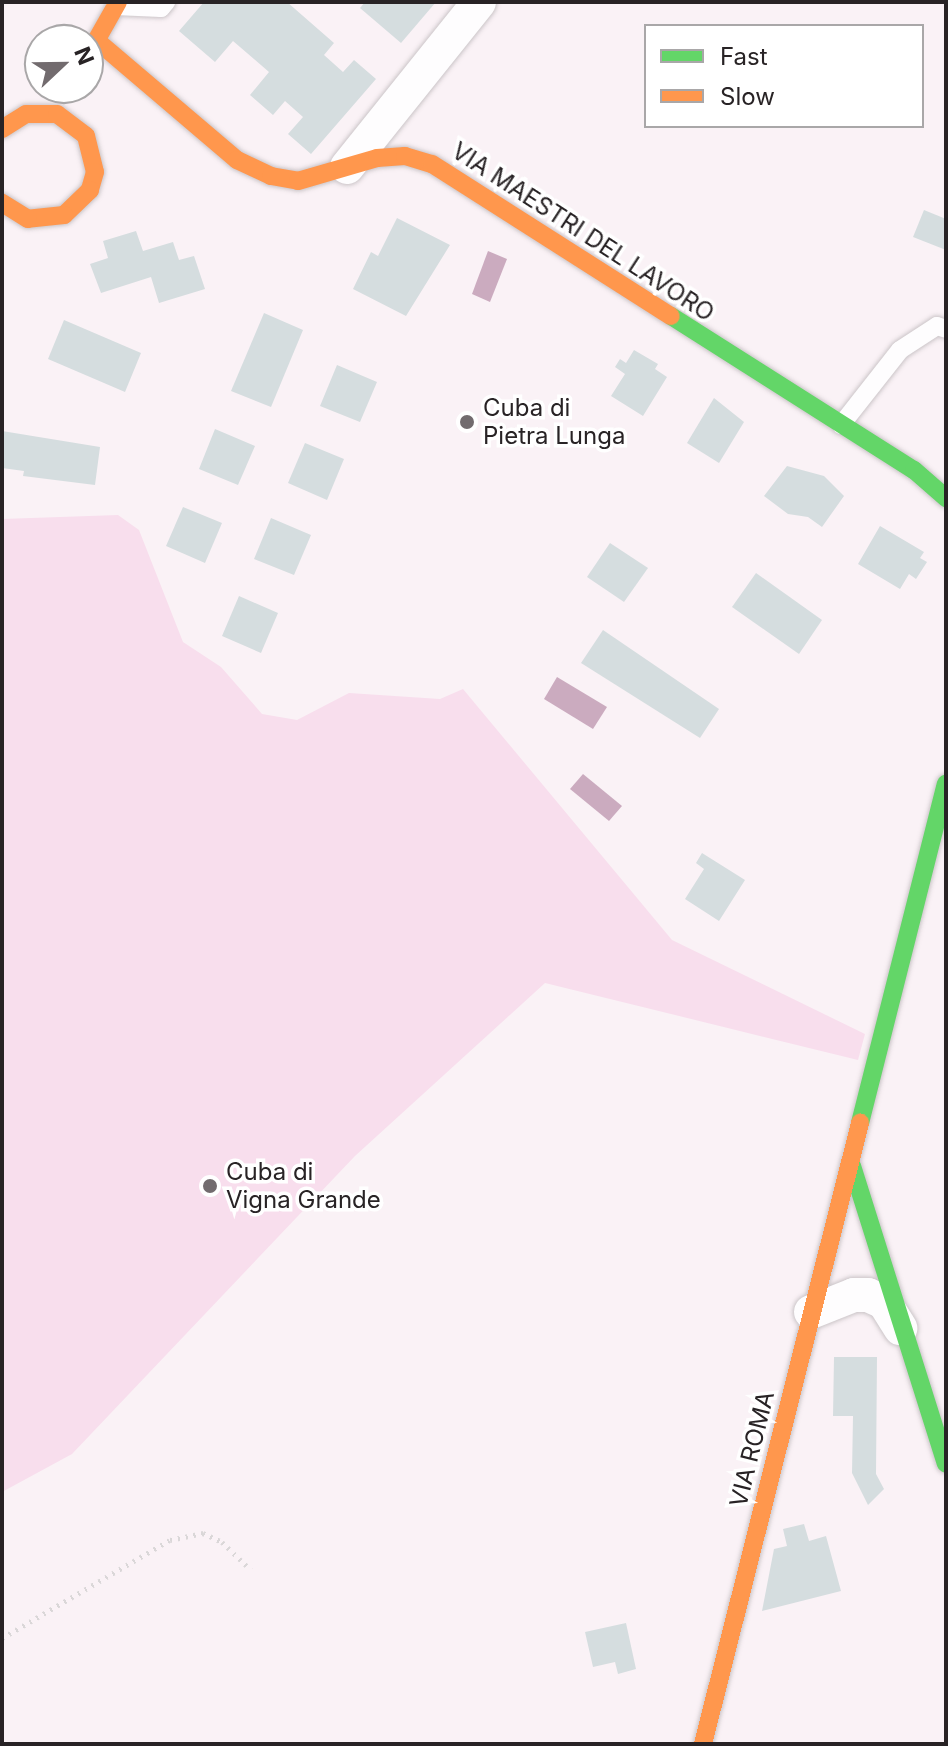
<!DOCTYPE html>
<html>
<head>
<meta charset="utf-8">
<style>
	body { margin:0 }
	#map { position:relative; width:948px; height:1746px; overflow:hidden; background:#faf2f6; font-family:Inter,sans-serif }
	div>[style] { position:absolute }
	.green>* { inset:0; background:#f8deed }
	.water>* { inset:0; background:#cbabbf }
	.building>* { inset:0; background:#d5dddf }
	.path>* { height:5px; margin-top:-2.5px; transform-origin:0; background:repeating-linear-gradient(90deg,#dad7d8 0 2px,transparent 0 8px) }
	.roads { filter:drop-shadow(0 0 2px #cbc5c8) drop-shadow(0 0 2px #cbc5c8) }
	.lane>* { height:18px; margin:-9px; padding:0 9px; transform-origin:9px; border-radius:9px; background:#fefdfe }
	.street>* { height:34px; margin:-17px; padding:0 17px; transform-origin:17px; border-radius:17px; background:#fefdfe }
	.fast>* { height:18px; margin:-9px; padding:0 9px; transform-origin:9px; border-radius:9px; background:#63d668 }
	.slow>* { height:18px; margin:-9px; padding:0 9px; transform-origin:9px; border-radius:9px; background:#ff974d }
	.dots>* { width:22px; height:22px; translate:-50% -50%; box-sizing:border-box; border:4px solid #fff; border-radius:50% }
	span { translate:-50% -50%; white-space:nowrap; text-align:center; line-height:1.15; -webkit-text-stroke:7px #fff; paint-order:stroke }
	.street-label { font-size:24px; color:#282325 }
	.poi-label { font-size:24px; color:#282325 }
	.left { translate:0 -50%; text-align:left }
	.frame { position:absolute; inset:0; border:4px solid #282325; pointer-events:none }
	.legend { position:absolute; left:644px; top:24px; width:280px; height:104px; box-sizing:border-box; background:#fff; border:2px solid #a9a7a8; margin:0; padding:10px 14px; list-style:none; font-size:24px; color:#282325 }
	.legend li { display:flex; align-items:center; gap:16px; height:40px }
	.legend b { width:40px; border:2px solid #a9a7a8 }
	.north { position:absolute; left:24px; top:24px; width:80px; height:80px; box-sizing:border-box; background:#fff; border:2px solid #a9a7a8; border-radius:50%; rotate:68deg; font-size:22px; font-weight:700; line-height:32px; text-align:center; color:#282325 }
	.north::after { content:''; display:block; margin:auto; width:28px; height:36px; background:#726b6e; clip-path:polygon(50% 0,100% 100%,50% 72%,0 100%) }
</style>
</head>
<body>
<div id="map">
	<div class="green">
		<i style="clip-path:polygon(118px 515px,139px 530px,183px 642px,221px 667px,262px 714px,297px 720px,349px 693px,440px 699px,463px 689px,672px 940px,865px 1034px,858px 1060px,545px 983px,355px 1156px,72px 1454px,2px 1492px,2px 519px)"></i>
	</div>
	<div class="water">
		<i style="clip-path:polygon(488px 251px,507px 259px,490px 302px,472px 294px)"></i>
		<i style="clip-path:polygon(557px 677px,607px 707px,593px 729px,544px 699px)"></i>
		<i style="clip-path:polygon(583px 774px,622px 806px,609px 821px,570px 789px)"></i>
	</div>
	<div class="building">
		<i style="clip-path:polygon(204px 2px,287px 2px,334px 43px,324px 55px,343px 72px,354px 60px,376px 79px,311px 154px,288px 134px,303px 117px,285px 101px,273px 115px,250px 95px,269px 72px,233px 41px,215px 62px,179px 31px)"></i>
		<i style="clip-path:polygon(365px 2px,436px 2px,401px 43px,360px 8px)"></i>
		<i style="clip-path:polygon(924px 210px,946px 219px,946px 250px,913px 237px)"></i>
		<i style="clip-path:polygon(397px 218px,450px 245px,406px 316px,353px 289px,371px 252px,378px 256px)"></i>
		<i style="clip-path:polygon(136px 231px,143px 251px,173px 242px,179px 260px,194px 256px,205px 289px,159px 303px,151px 277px,101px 293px,90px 264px,108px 258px,103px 241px)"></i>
		<i style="clip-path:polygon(264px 313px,303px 330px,271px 407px,231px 391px)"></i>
		<i style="clip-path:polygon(64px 320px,141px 353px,125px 392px,48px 359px)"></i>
		<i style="clip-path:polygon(634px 350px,658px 364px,655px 369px,667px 377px,643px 416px,611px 396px,625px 374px,615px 367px,620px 359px,626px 363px)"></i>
		<i style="clip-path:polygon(337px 365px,377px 382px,360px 422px,320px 406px)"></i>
		<i style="clip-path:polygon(714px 398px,744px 422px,719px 463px,687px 443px)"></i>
		<i style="clip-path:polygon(215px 429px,255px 446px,238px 485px,199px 469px)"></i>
		<i style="clip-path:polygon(2px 431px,100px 447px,95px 485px,23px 476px,24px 471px,2px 468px)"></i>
		<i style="clip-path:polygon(305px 443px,344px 459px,327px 500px,288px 483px)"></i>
		<i style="clip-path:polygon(787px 466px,824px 476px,844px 496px,822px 527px,808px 517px,788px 514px,764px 496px)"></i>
		<i style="clip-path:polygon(183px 507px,222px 523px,205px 563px,166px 546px)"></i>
		<i style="clip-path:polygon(271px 518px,311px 535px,294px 575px,254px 559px)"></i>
		<i style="clip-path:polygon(880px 526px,924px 552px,920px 558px,927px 562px,916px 579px,909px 574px,900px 589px,858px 564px)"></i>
		<i style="clip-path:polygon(610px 543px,648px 568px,624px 602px,587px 577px)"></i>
		<i style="clip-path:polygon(756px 573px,822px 620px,799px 654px,732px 607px)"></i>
		<i style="clip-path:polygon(239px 596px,278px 613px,261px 653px,222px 636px)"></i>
		<i style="clip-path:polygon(603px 630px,719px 709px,700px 738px,581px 663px)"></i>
		<i style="clip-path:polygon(702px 853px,745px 880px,719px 921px,685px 899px,704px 869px,696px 863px)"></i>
		<i style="clip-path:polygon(834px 1357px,877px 1357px,876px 1474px,884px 1489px,868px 1505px,852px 1473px,853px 1416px,833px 1416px)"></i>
		<i style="clip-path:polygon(804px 1524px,809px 1541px,826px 1536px,841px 1591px,762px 1611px,774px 1549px,787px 1546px,783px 1529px)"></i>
		<i style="clip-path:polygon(626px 1623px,636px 1669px,618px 1674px,615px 1662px,593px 1667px,585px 1632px)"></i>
	</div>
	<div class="path">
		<i style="left:2px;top:1638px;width:194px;rotate:-30.3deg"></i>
		<i style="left:170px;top:1540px;width:34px;rotate:-12deg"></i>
		<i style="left:203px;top:1533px;width:21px;rotate:25deg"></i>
		<i style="left:222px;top:1542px;width:40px;rotate:44deg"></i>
	</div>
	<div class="roads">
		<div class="lane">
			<i style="left:115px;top:6px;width:46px;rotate:2.5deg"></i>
			<i style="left:161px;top:8px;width:8px;rotate:-50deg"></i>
			<i style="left:841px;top:425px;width:95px;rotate:-51.8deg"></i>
			<i style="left:900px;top:350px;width:44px;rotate:-33deg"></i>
			<i style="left:937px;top:326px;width:9px;rotate:18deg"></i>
		</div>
		<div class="street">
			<i style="left:347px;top:167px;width:211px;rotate:-51.3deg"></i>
			<i style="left:811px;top:1312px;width:46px;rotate:-21.6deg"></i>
			<i style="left:854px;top:1295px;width:14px"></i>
			<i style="left:868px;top:1295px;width:17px;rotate:24deg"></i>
			<i style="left:884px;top:1302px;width:31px;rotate:58deg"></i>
		</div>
		<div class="fast">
			<i style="left:671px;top:316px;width:288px;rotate:32.4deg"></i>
			<i style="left:914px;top:470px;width:43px;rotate:41.2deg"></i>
			<i style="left:860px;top:1123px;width:350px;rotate:-75.8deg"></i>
			<i style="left:852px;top:1166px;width:312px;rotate:72.5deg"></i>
		</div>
		<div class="slow">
			<i style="left:96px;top:40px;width:185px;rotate:40.4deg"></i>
			<i style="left:237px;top:160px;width:38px;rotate:25deg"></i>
			<i style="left:271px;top:176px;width:27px;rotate:10deg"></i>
			<i style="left:298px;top:181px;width:82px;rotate:-16.2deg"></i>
			<i style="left:377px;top:158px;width:28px;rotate:-4deg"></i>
			<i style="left:405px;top:156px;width:28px;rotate:17deg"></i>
			<i style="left:432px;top:164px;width:283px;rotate:32.5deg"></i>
			<i style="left:88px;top:55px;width:61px;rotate:-60.5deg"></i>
			<i style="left:2px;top:129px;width:28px;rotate:-32deg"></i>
			<i style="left:26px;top:114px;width:31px"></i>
			<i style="left:57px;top:114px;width:36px;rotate:37deg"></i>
			<i style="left:86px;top:136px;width:37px;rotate:76deg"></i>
			<i style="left:95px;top:172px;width:19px;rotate:106deg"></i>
			<i style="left:90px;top:190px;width:36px;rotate:136deg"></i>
			<i style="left:64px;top:215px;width:36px;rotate:174deg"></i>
			<i style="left:28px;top:219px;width:31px;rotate:-148deg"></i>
			<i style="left:703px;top:1744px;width:641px;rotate:-75.81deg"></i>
		</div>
	</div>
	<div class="dots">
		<i style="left:467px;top:422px;background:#726b6e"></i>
		<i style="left:210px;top:1186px;background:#726b6e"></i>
	</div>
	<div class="street-label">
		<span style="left:583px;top:232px;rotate:33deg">VIA MAESTRI DEL LAVORO</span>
		<span style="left:752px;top:1449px;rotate:-76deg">VIA ROMA</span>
	</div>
	<div class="poi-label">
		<span class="left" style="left:483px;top:422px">Cuba di<br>Pietra Lunga</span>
		<span class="left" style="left:226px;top:1186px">Cuba di<br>Vigna Grande</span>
	</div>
	<div class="frame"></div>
	<ul class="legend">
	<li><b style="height:10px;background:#63d668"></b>Fast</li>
	<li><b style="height:10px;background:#ff974d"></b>Slow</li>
	</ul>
	<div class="north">N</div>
</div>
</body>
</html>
